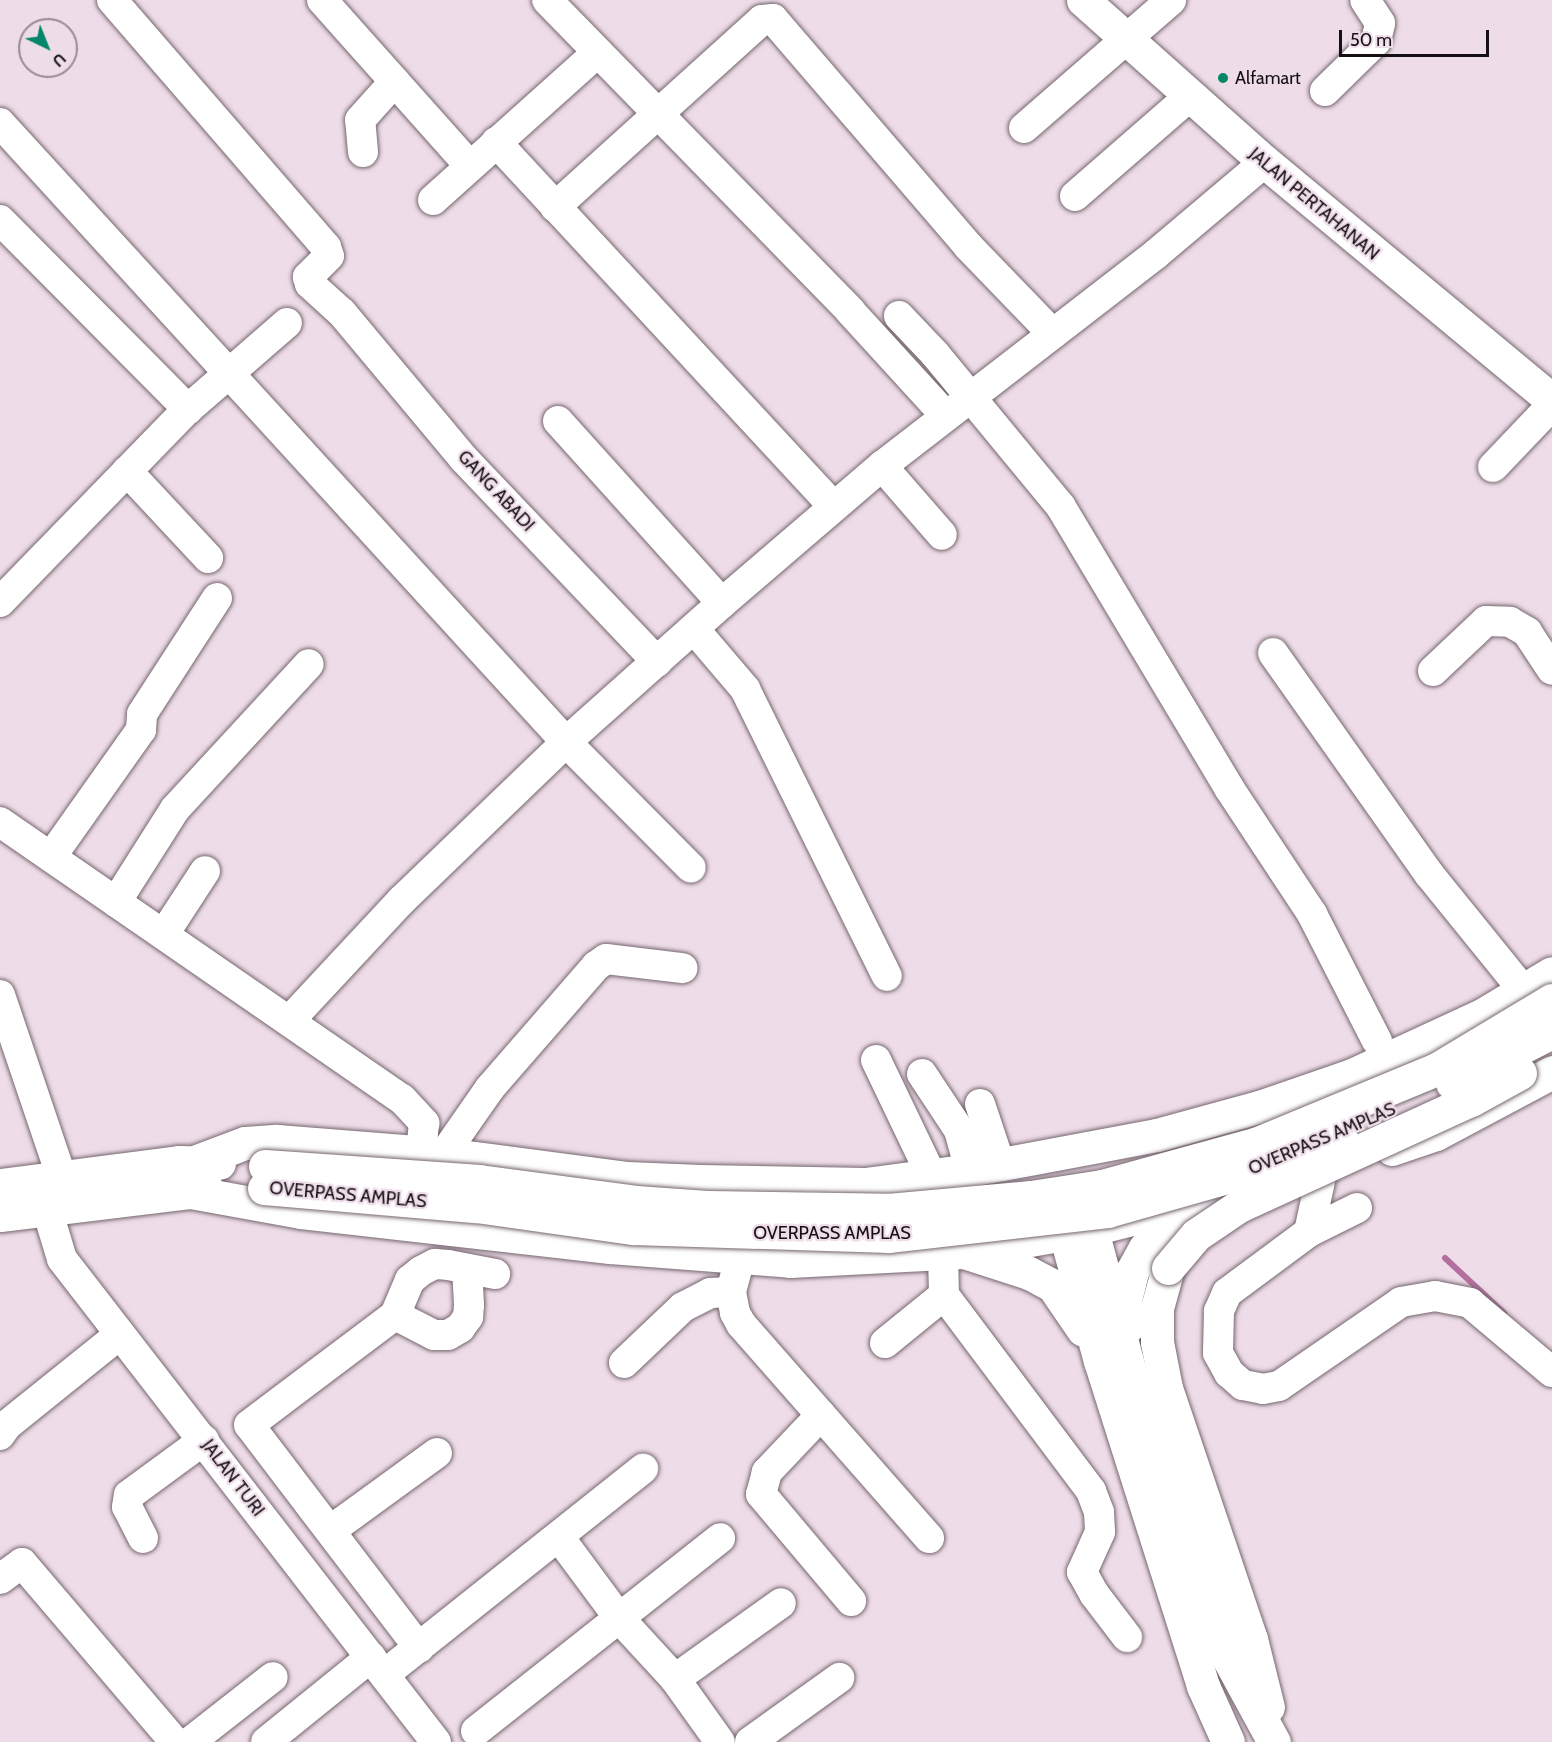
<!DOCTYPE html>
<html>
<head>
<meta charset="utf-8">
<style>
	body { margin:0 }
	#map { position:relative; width:1552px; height:1742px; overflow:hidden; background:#eedde8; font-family:Cabin,sans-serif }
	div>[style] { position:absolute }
	.stream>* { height:6px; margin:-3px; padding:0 3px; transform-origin:3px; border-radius:3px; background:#b36f9d }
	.roads { filter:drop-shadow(0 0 2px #75666f) drop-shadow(0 0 2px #75666f) }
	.minor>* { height:30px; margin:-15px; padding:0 15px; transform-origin:15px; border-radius:15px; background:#fff }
	.major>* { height:33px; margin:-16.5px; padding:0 16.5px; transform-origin:16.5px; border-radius:16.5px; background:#fff }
	.highway>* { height:33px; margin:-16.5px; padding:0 16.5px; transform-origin:16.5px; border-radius:16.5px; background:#fff }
	.bridges { filter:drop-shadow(0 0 2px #75666f) drop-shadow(0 0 2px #75666f) }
	.highway-bridge>* { height:33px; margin:-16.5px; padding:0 16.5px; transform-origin:16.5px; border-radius:16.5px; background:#fff }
	.dots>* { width:16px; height:16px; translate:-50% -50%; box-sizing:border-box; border:3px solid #eedde8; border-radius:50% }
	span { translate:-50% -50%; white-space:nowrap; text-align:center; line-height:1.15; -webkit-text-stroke:4.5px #eedde8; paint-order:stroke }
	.poi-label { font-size:18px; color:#161014 }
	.left { translate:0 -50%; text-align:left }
	.street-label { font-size:18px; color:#161014 }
	.north { position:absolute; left:18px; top:18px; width:60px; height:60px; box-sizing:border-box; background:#eedde8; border:2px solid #988b93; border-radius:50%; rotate:137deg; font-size:16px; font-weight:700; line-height:24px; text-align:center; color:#161014 }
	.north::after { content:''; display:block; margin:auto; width:21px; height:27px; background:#048669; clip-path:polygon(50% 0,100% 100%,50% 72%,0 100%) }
	.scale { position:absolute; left:1339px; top:30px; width:150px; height:27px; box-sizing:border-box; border:3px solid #161014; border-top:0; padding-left:8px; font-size:18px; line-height:21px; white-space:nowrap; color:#161014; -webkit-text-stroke:4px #eedde8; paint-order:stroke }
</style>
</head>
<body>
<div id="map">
	<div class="stream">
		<i style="left:1445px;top:1258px;width:81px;rotate:43deg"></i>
	</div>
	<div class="roads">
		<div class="minor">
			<i style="left:112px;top:0;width:327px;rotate:49.1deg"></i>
			<i style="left:326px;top:247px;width:9px;rotate:72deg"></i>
			<i style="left:329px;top:256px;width:30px;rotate:135deg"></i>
			<i style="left:308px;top:277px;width:7px;rotate:74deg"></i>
			<i style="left:310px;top:284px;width:43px;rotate:42.2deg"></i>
			<i style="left:342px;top:313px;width:190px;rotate:50.1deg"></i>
			<i style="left:464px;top:459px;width:280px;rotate:46.4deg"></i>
			<i style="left:322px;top:0;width:221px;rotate:48.3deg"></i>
			<i style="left:547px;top:0;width:434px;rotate:45.7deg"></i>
			<i style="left:850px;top:311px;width:141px;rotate:47.6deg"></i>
			<i style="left:1325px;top:91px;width:71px;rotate:-44.4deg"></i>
			<i style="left:1376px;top:41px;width:18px;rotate:-77deg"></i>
			<i style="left:1380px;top:23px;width:27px;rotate:-123deg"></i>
			<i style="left:0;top:123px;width:839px;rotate:47.56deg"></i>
			<i style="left:566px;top:742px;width:177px;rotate:45.2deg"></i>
			<i style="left:1024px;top:128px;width:195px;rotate:-41deg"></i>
			<i style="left:496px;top:142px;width:496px;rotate:47.2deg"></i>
			<i style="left:363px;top:152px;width:32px;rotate:-95deg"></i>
			<i style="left:360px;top:120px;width:52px;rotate:-48.1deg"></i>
			<i style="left:1075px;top:196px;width:151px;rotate:-41deg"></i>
			<i style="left:433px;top:200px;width:220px;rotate:-41.9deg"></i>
			<i style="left:555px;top:207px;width:279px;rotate:-42.1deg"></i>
			<i style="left:762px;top:20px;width:11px;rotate:-5deg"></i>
			<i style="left:773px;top:19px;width:299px;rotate:49.3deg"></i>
			<i style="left:968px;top:246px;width:122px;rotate:46deg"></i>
			<i style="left:0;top:220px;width:267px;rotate:45.2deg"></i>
			<i style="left:899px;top:316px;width:52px;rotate:46.5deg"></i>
			<i style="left:935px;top:354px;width:198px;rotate:50.5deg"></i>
			<i style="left:1061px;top:507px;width:327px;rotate:59.1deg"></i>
			<i style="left:1229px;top:788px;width:151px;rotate:56.6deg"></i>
			<i style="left:1312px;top:914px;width:143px;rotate:62.9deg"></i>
			<i style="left:558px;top:421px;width:245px;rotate:48deg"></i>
			<i style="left:882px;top:466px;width:91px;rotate:49deg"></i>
			<i style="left:1493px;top:467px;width:86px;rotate:-46.4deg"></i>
			<i style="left:127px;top:471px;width:119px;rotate:47deg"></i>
			<i style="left:0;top:602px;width:269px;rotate:-45.8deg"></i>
			<i style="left:188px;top:409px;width:131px;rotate:-41deg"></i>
			<i style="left:694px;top:629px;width:79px;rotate:49.6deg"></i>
			<i style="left:745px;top:689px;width:320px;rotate:63.7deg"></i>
			<i style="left:1273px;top:653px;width:271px;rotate:54.8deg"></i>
			<i style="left:1429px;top:874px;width:135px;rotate:51deg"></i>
			<i style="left:1433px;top:671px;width:73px;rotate:-43.3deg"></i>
			<i style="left:1486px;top:621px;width:24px;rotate:2deg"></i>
			<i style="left:1510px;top:622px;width:20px;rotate:30deg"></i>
			<i style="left:1527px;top:632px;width:45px;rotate:56.7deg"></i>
			<i style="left:0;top:822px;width:488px;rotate:34.6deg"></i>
			<i style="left:402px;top:1099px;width:33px;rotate:47deg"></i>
			<i style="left:424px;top:1123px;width:30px;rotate:96deg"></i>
			<i style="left:51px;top:857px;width:156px;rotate:-54.7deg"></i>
			<i style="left:141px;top:730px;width:16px;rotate:-86deg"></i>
			<i style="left:142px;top:714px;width:138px;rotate:-57.1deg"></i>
			<i style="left:116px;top:902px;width:110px;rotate:-57.6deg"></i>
			<i style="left:175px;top:809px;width:197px;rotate:-47.3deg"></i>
			<i style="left:164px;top:934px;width:75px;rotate:-56.9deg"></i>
			<i style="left:0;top:995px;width:190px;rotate:71.3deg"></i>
			<i style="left:290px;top:1020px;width:164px;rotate:-47deg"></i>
			<i style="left:402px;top:900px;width:228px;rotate:-43.9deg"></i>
			<i style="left:566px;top:742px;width:209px;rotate:-41.7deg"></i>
			<i style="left:722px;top:603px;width:211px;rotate:-40.6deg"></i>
			<i style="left:882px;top:466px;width:346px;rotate:-37.7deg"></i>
			<i style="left:1156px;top:254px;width:143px;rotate:-40.2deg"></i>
			<i style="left:876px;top:1060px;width:127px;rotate:64.4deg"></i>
			<i style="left:922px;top:1074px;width:67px;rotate:56.5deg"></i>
			<i style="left:959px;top:1130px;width:41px;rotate:74.6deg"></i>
			<i style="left:980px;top:1104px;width:63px;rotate:71.6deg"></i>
			<i style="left:444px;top:1154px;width:80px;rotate:-55.1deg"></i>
			<i style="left:490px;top:1088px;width:162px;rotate:-49deg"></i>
			<i style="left:596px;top:966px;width:12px;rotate:-35deg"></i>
			<i style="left:606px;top:959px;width:77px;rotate:6.8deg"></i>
			<i style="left:46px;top:1206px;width:55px;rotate:73.2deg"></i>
			<i style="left:62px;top:1259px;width:611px;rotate:52.25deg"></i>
			<i style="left:1357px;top:1208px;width:54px;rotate:153.4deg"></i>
			<i style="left:1309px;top:1232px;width:102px;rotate:143.4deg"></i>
			<i style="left:1227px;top:1293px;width:20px;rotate:114deg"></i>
			<i style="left:1219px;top:1311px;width:42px;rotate:91.4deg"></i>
			<i style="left:1218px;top:1353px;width:23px;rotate:61deg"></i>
			<i style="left:1229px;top:1373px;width:18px;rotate:41deg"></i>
			<i style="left:1243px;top:1385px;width:20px;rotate:11deg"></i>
			<i style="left:1263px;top:1389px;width:16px;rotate:-11deg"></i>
			<i style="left:1279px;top:1386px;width:148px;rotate:-34.5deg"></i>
			<i style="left:1401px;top:1302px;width:35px;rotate:-10deg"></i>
			<i style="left:1435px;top:1296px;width:36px;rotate:11deg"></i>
			<i style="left:1470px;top:1303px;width:107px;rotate:40.1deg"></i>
			<i style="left:1309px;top:1232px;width:61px;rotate:-77.8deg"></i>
			<i style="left:943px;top:1254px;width:41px;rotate:88.6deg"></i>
			<i style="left:944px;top:1295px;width:245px;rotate:53.1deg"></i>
			<i style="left:1091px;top:1491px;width:22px;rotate:69deg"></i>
			<i style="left:1099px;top:1512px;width:20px;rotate:87deg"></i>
			<i style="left:1100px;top:1532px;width:44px;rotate:114.2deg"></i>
			<i style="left:1082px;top:1572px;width:26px;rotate:61deg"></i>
			<i style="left:1095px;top:1595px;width:53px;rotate:52.7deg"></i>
			<i style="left:740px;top:1258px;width:35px;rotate:105deg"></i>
			<i style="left:731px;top:1292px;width:21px;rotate:79deg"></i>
			<i style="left:735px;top:1313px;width:13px;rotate:61deg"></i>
			<i style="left:741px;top:1324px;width:285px;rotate:48.7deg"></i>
			<i style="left:395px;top:1315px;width:44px;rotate:27.1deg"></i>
			<i style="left:434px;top:1335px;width:14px"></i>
			<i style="left:448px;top:1335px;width:14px;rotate:-30deg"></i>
			<i style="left:460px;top:1328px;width:14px;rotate:-54deg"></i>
			<i style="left:468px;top:1317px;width:12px;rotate:-85deg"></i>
			<i style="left:469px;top:1305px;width:36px;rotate:-93deg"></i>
			<i style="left:885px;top:1343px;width:76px;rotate:-39.1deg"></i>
			<i style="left:624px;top:1363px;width:81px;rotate:-43.5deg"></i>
			<i style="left:683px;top:1307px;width:30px;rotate:-27deg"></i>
			<i style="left:710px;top:1293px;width:21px;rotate:-3deg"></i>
			<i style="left:821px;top:1415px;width:79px;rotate:133.5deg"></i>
			<i style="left:767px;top:1472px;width:23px;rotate:105deg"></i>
			<i style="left:761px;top:1494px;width:140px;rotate:49.9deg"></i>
			<i style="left:0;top:1435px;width:12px;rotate:-55deg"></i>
			<i style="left:7px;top:1425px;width:145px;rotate:-38.8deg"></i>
			<i style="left:331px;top:1530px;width:131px;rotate:-36deg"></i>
			<i style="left:559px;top:1537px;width:101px;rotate:53.5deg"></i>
			<i style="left:619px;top:1618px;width:83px;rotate:47.4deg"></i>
			<i style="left:675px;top:1679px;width:77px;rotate:54.5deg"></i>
			<i style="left:143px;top:1538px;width:35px;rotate:-117deg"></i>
			<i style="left:127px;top:1507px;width:12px;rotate:-81deg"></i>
			<i style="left:129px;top:1495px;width:93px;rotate:-36.3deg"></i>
			<i style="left:0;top:1579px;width:27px;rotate:-36deg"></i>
			<i style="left:22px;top:1563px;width:235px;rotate:49.5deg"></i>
			<i style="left:419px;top:1648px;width:280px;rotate:-127.3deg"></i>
			<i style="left:249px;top:1425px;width:183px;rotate:-37deg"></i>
			<i style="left:395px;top:1315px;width:38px;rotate:-67deg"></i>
			<i style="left:410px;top:1280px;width:14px;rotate:-39deg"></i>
			<i style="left:421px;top:1271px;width:16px;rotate:-27deg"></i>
			<i style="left:435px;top:1264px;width:13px;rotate:4deg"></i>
			<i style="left:448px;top:1265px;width:48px;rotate:10.8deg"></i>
			<i style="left:385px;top:1674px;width:330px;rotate:-38.5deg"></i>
			<i style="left:675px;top:1679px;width:130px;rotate:-35.6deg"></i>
			<i style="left:476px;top:1731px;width:311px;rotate:-38.3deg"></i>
			<i style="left:190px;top:1742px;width:105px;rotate:-38.1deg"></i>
			<i style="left:266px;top:1742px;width:135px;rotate:-39deg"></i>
			<i style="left:750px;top:1742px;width:110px;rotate:-35.7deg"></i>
		</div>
		<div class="major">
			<i style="left:1083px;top:0;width:244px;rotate:41.7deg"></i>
			<i style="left:1265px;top:162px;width:373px;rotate:39.7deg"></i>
		</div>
		<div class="highway">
			<i style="left:1392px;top:1149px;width:46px;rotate:-18.8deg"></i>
			<i style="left:1436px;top:1134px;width:132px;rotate:-28.1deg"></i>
			<i style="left:197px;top:1161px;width:51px;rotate:-20.6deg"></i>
			<i style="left:245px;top:1143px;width:32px;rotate:-4deg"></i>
			<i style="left:277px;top:1141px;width:168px;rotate:4.5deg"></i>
			<i style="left:444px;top:1154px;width:185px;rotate:7.5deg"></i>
			<i style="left:627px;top:1178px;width:73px;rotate:2.4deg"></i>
			<i style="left:700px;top:1181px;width:165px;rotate:1deg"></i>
			<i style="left:865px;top:1184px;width:106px;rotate:-7.6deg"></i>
			<i style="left:970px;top:1170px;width:190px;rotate:-10.6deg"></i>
			<i style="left:1157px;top:1135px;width:106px;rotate:-15.4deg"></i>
			<i style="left:1259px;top:1107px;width:98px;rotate:-19deg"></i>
			<i style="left:1352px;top:1075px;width:145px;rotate:-24.8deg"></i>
			<i style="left:1484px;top:1014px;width:79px;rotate:-31.1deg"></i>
			<i style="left:0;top:1185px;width:180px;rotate:-7.3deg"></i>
			<i style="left:179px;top:1162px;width:40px;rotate:1.4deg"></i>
			<i style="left:185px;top:1191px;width:118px;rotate:10.3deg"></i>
			<i style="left:301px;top:1212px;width:311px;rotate:6.5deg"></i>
			<i style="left:610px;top:1247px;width:181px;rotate:4.4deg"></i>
			<i style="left:790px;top:1261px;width:173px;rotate:-3deg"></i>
			<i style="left:963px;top:1252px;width:131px;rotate:-10.1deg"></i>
			<i style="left:1092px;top:1229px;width:180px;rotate:-14.1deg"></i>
			<i style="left:1086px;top:1208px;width:194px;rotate:75deg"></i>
			<i style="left:1136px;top:1395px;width:274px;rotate:70.8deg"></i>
			<i style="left:1226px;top:1654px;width:100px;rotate:61.4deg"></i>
			<i style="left:0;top:1215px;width:209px;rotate:-6.9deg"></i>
			<i style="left:1060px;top:1215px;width:151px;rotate:74.7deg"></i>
			<i style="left:1100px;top:1361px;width:341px;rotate:72.4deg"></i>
			<i style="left:1203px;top:1686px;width:61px;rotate:65.9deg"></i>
			<i style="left:967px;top:1253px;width:65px;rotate:17.9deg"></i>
			<i style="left:1029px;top:1273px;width:27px;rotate:28deg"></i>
			<i style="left:1053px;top:1286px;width:53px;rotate:55.7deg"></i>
			<i style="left:1168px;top:1268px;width:41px;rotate:105.4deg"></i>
			<i style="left:1157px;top:1308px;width:34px;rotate:90deg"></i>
			<i style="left:1157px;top:1342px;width:47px;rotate:78.9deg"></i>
			<i style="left:1166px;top:1388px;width:265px;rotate:71.3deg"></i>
			<i style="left:1251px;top:1639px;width:70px;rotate:76deg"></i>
			<i style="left:1128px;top:1326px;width:26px;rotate:-97deg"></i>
			<i style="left:1125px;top:1300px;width:30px;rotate:-76deg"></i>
			<i style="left:1132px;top:1271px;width:26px;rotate:-61deg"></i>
			<i style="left:1145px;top:1248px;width:58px;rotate:-40.8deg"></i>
		</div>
	</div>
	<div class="bridges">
		<div class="highway-bridge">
			<i style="left:1452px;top:1083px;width:112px;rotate:-27deg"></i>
			<i style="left:265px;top:1166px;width:215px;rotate:4deg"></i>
			<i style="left:479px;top:1181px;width:158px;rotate:7.6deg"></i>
			<i style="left:636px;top:1202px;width:71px;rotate:4deg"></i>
			<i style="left:707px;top:1207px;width:181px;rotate:0.9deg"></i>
			<i style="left:888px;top:1210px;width:144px;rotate:-5.2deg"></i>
			<i style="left:1031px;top:1197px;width:72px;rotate:-8.8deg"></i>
			<i style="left:1102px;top:1186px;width:162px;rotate:-15.4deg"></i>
			<i style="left:1258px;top:1143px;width:194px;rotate:-22.5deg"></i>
			<i style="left:1437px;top:1069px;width:134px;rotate:-31deg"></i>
			<i style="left:264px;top:1188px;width:213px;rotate:4.9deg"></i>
			<i style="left:476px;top:1206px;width:159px;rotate:8deg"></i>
			<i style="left:633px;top:1228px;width:256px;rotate:1.8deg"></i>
			<i style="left:889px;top:1236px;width:219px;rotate:-6.5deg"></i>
			<i style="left:1107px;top:1211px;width:169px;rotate:-15.8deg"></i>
			<i style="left:1270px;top:1165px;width:77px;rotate:-23.9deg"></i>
			<i style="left:1168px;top:1268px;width:43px;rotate:-49.7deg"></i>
			<i style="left:1196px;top:1235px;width:52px;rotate:-34deg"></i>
			<i style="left:1239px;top:1206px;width:255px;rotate:-24.6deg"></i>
			<i style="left:1471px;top:1100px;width:56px;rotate:-28.9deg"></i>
		</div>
	</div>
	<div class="dots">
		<i style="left:1223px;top:78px;background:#048669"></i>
	</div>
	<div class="poi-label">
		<span class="left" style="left:1235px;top:78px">Alfamart</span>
	</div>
	<div class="street-label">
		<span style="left:1314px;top:204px;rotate:40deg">JALAN PERTAHANAN</span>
		<span style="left:496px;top:491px;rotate:47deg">GANG ABADI</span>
		<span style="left:1322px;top:1139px;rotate:-23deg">OVERPASS AMPLAS</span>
		<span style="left:348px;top:1195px;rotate:5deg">OVERPASS AMPLAS</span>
		<span style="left:832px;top:1233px">OVERPASS AMPLAS</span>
		<span style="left:233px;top:1478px;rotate:53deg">JALAN TURI</span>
	</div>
	<div class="north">U</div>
	<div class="scale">50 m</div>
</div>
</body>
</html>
